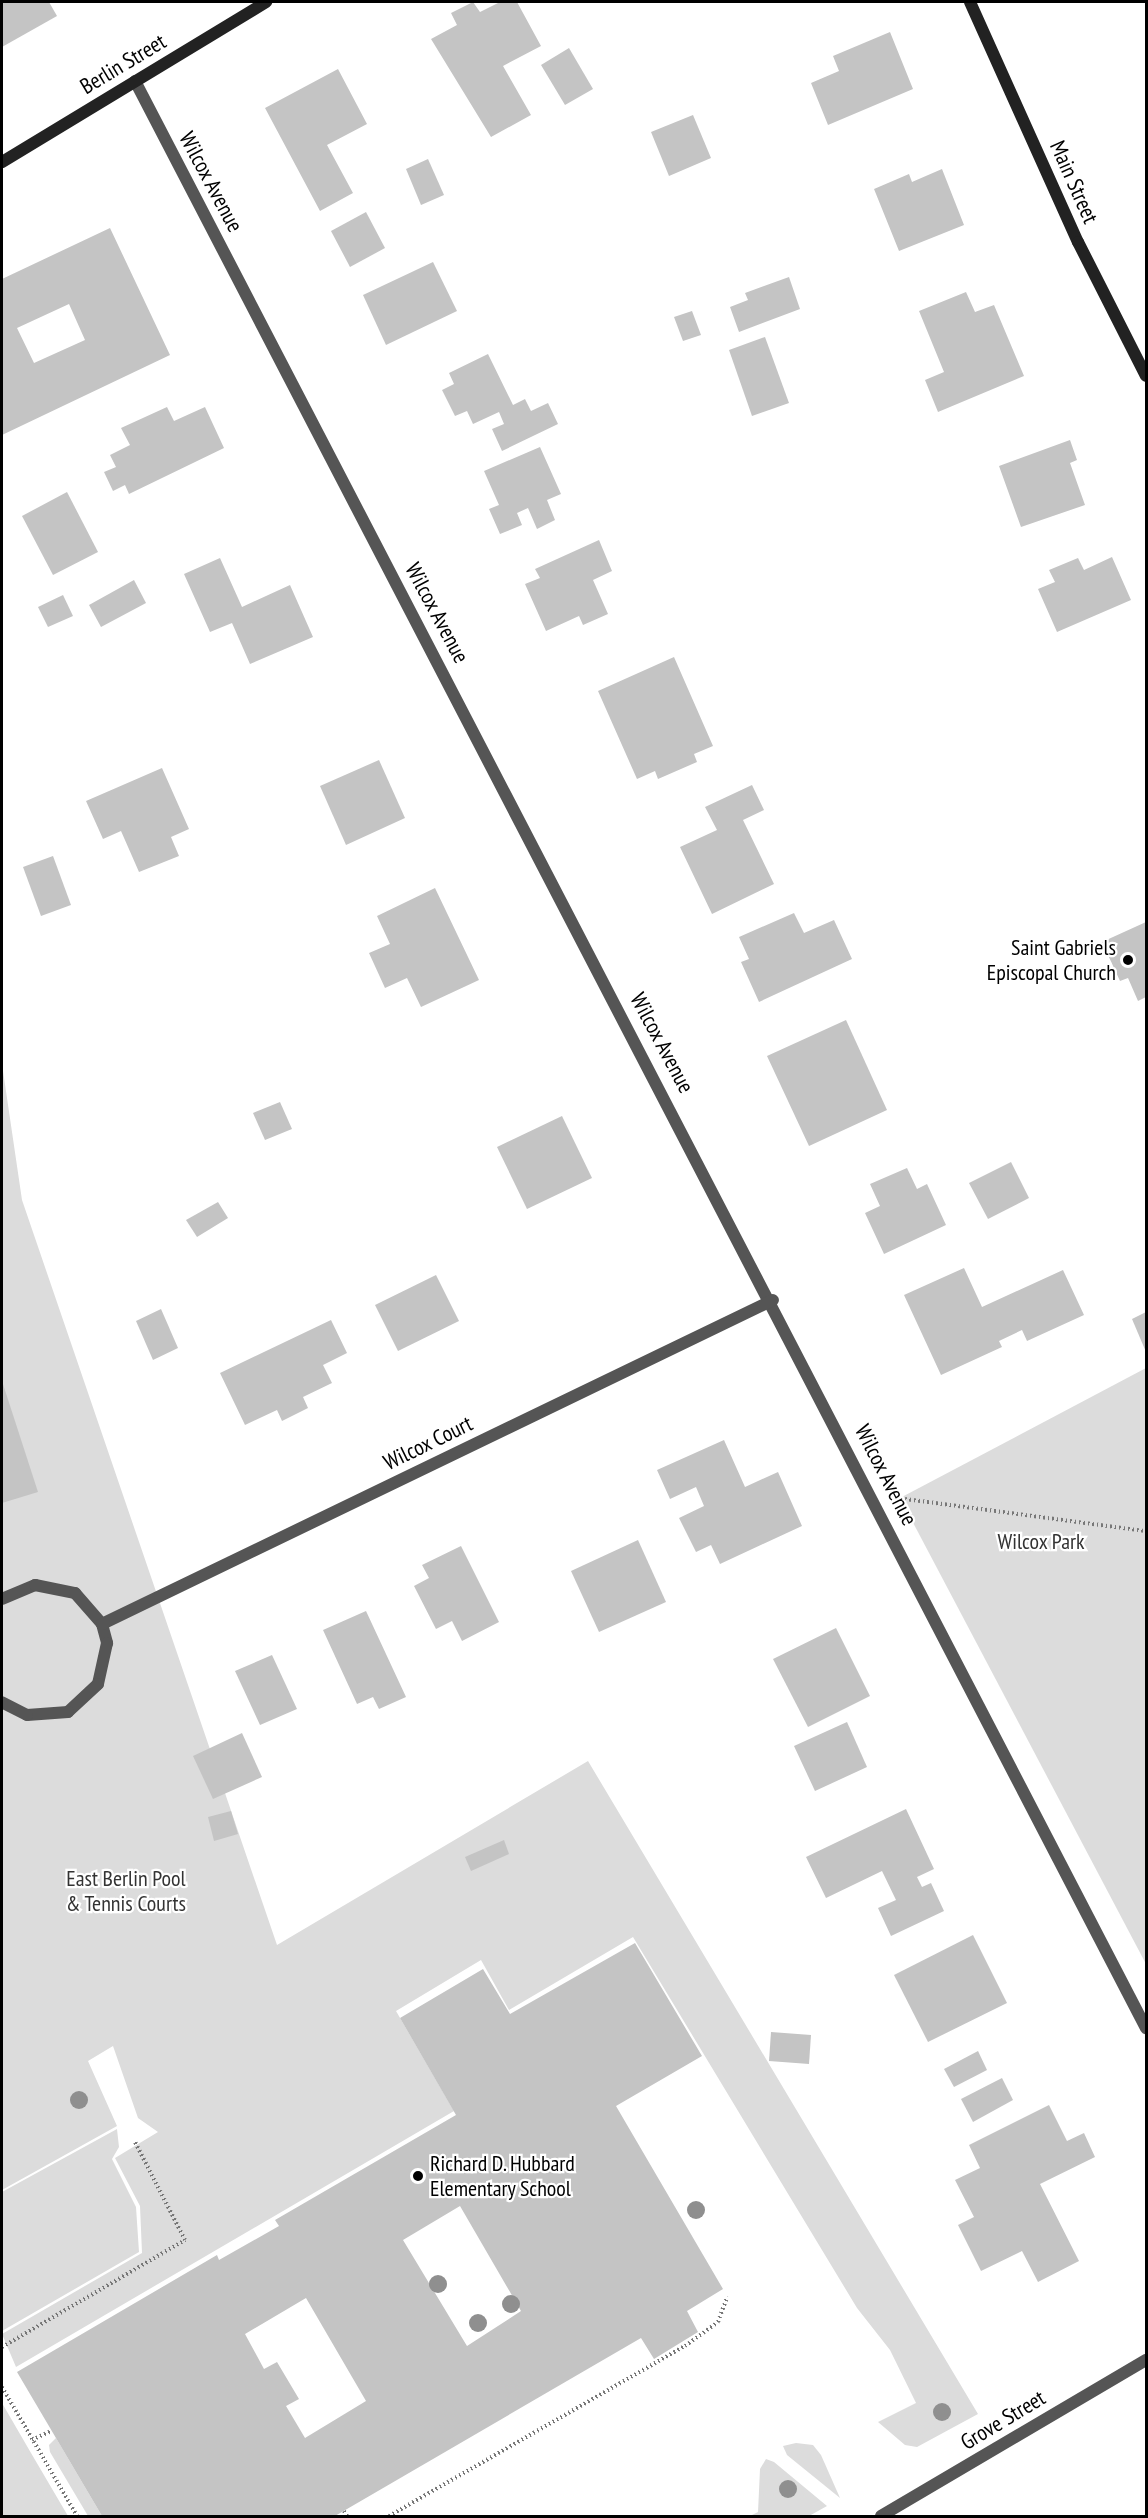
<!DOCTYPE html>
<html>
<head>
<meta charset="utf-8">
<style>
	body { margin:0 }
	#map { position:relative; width:1148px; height:2518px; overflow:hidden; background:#fff; font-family:"PT Sans Narrow",sans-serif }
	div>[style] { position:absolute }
	.green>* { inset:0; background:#dcdcdc }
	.building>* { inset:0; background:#c4c4c4 }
	.path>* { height:4px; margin-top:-2px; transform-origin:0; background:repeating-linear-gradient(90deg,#777 0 1.5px,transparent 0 4.5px) }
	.street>* { height:12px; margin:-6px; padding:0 6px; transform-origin:6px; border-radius:6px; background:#555 }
	.secondary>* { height:12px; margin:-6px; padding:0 6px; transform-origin:6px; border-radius:6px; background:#222 }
	.trees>* { width:18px; height:18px; margin:-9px; border-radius:50%; background:#8f8f8f }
	.dots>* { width:16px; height:16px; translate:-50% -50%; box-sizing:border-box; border:3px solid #fff; border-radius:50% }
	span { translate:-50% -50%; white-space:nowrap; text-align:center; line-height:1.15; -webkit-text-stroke:4.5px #fff; paint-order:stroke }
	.street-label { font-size:22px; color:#000 }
	.poi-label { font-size:22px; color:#000 }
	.right { translate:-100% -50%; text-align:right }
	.left { translate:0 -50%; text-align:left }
	.park-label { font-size:22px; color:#333 }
	.frame { position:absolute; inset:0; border:3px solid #000; pointer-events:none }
</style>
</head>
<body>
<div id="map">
	<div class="green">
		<i style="clip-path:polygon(2px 1064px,22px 1200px,277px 1945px,588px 1761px,978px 2414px,917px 2447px,905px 2445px,878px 2422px,916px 2403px,890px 2350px,857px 2308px,633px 1937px,509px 2010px,481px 1960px,396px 2011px,454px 2111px,16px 2367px,2px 2334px,142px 2253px,140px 2206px,115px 2158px,158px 2132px,138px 2118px,113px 2046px,88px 2061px,117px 2126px,2px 2190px)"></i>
		<i style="clip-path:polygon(1146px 1368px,1146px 1964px,900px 1498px)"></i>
		<i style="clip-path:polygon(117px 2129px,119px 2147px,112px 2159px,136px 2207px,139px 2252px,2px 2331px,2px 2192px)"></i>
		<i style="clip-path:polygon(2px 2403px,31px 2453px,68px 2516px,2px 2516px)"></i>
		<i style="clip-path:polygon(56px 2438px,102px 2516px,88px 2516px,50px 2452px,49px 2445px)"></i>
		<i style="clip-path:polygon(796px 2443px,813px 2445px,821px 2455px,840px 2498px,787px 2455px,783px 2446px)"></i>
		<i style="clip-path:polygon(766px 2459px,774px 2462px,827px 2506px,809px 2516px,750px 2516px,758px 2512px,760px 2469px)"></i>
	</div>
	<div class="building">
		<i style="clip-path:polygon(2px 2px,49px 2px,57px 16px,2px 47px)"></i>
		<i style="clip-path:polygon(473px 2px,480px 12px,500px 2px,517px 2px,541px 46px,503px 66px,531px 115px,491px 137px,431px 39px,457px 25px,451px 13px)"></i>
		<i style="clip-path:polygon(890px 32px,913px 89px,828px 125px,811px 83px,839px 71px,833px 56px)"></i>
		<i style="clip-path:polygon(569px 48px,593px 89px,565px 105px,541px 65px)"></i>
		<i style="clip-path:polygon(338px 69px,367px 124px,327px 145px,353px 193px,320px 211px,265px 108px)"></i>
		<i style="clip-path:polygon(693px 115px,711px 158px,669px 176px,651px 132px)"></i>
		<i style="clip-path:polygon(428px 159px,444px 195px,421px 205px,406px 169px)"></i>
		<i style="clip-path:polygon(942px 169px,964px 225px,899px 251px,874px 189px,909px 174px,912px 182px)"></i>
		<i style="clip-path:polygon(366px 212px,385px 248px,350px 267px,331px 231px)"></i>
		<i style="clip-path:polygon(evenodd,110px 228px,170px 355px,2px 435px,2px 279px,110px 228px,69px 304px,85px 340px,34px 363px,17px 328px,69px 304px)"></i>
		<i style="clip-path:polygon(433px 262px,457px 311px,386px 345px,363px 295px)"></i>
		<i style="clip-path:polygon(789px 277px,800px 309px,739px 332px,730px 307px,748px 300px,745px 293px)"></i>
		<i style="clip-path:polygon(966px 292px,975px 312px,994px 305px,1024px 376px,938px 412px,925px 380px,944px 372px,919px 311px)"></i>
		<i style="clip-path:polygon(692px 311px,701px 335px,683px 341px,674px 317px)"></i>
		<i style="clip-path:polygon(765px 337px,789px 403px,752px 416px,729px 350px)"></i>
		<i style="clip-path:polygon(488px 354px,513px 405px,525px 399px,531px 411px,548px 403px,558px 424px,502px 451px,492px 429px,504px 424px,499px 412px,473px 424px,467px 411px,455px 416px,442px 390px,454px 384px,449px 373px)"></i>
		<i style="clip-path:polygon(167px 407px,174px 421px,205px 407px,224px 448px,129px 494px,125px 485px,113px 491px,104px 472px,116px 467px,110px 455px,130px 445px,121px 428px)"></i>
		<i style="clip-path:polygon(1070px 440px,1077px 460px,1070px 463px,1085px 505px,1021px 527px,999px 466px)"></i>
		<i style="clip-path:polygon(540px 447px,561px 494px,547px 500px,555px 520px,537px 529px,528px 508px,517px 513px,522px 525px,500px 534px,489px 509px,499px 505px,484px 471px)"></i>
		<i style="clip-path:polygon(67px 492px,98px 552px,53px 575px,22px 516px)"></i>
		<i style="clip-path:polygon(599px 540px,612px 571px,593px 580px,608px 614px,583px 625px,579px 616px,546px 631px,525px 584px,540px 578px,535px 569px)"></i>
		<i style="clip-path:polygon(1112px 557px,1131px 600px,1057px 632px,1038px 589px,1055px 582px,1049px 570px,1078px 558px,1084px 570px)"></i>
		<i style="clip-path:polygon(220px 558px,242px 607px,290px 585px,313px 637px,250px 664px,232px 623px,210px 632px,184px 574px)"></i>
		<i style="clip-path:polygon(134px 580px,146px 603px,101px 627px,89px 605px)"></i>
		<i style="clip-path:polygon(63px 595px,73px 616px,48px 627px,38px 607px)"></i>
		<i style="clip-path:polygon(674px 657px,713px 746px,694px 754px,697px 762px,658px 779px,655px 771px,637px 779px,598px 691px)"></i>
		<i style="clip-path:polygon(379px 760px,405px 818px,346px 845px,320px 786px)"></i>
		<i style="clip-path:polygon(162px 768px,189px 829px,171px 837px,179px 856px,139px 872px,121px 831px,103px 839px,86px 801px)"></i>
		<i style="clip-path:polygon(752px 785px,764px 810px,743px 820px,774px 884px,712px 914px,680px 847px,717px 830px,705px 807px)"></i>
		<i style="clip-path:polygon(53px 856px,71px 905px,41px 916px,23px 867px)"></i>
		<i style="clip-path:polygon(435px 888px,479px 980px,421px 1007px,407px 978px,385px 988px,369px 953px,390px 944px,377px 916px)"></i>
		<i style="clip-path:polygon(794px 913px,804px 933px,834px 920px,852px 959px,759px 1002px,741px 962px,749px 959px,739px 937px)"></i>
		<i style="clip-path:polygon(1146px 922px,1146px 997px,1138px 1001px,1128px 978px,1120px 981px,1102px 942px)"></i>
		<i style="clip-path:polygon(846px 1020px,887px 1110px,809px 1146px,767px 1056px)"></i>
		<i style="clip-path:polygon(280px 1102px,292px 1129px,265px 1140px,253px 1113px)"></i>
		<i style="clip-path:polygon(562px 1116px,592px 1178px,527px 1209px,497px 1147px)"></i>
		<i style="clip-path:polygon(1011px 1162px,1029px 1198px,988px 1219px,969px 1183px)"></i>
		<i style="clip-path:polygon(907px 1168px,917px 1189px,927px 1184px,946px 1225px,884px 1254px,865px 1213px,880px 1206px,870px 1184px)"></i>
		<i style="clip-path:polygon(218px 1202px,228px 1218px,197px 1237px,186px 1220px)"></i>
		<i style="clip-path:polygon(964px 1268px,982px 1307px,1063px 1270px,1084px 1315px,1027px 1341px,1022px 1330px,999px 1341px,1002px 1347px,941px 1375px,904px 1295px)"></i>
		<i style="clip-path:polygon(436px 1275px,459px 1321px,398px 1351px,375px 1305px)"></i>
		<i style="clip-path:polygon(161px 1309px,178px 1348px,153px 1360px,136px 1321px)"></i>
		<i style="clip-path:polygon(1146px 1312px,1146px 1352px,1132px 1319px)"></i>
		<i style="clip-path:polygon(331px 1320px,347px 1353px,323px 1365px,332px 1383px,303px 1397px,308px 1408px,282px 1421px,277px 1410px,245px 1425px,220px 1373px)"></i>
		<i style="clip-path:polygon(2px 1381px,38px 1492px,2px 1503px)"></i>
		<i style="clip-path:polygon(724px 1440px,745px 1487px,778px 1472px,802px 1526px,720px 1564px,711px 1545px,696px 1552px,679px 1518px,704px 1506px,696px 1487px,670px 1499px,657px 1470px)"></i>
		<i style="clip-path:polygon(638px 1540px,666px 1602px,599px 1632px,571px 1571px)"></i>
		<i style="clip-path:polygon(461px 1546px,499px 1622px,462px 1641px,452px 1621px,436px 1629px,414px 1586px,429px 1578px,422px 1565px)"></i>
		<i style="clip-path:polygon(366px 1611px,406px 1697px,379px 1709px,373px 1697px,357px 1704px,323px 1630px)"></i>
		<i style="clip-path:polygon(836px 1628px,870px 1696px,808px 1727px,773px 1659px)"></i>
		<i style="clip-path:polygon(272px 1655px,297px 1709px,260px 1725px,235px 1671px)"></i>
		<i style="clip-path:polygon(847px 1722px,867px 1767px,815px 1791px,794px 1746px)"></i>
		<i style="clip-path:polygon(242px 1733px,262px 1777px,213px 1799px,193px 1756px)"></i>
		<i style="clip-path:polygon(906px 1809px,934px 1869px,917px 1877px,922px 1887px,931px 1883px,944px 1911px,891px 1936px,878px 1908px,896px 1900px,882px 1871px,826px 1898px,806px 1857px)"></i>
		<i style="clip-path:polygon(231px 1811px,238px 1834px,214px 1841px,208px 1817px)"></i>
		<i style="clip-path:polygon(504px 1840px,509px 1854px,471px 1871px,465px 1857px)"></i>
		<i style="clip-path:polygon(973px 1935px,1007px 2003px,928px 2042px,894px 1975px)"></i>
		<i style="clip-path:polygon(evenodd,635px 1943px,702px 2056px,616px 2106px,723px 2289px,687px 2311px,698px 2332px,654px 2359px,641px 2338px,335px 2516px,102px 2516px,17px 2372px,217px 2255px,219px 2260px,279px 2226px,275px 2220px,456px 2115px,400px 2018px,483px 1969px,510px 2014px,635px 1943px,460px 2206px,521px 2311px,467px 2346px,403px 2240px,460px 2206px,635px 1943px,306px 2298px,366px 2401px,305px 2438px,286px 2406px,299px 2399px,277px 2362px,264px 2369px,245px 2334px,306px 2298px)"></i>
		<i style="clip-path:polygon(771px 2032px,811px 2035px,809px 2064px,769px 2061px)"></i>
		<i style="clip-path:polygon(978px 2051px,987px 2070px,954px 2087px,944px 2069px)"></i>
		<i style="clip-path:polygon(1002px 2078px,1013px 2100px,973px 2122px,961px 2099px)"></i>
		<i style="clip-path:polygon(1049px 2105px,1067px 2141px,1084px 2133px,1095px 2157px,1040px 2184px,1079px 2261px,1038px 2282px,1022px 2251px,981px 2271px,958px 2225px,974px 2217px,955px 2180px,980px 2168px,969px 2145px)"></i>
	</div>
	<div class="path">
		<i style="left:905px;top:1499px;width:243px;rotate:7.6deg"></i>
		<i style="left:2px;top:2347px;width:212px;rotate:-30.3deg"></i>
		<i style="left:185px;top:2240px;width:110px;rotate:-117deg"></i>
		<i style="left:2px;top:2387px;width:149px;rotate:59.8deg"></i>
		<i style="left:32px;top:2440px;width:21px;rotate:-25deg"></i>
		<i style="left:344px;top:2511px;width:6px;rotate:59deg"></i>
		<i style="left:389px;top:2516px;width:341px;rotate:-29.9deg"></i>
		<i style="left:685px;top:2346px;width:41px;rotate:-36deg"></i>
		<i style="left:718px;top:2322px;width:27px;rotate:-70deg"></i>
	</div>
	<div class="street">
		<i style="left:135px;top:81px;width:2194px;rotate:62.56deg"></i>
		<i style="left:2px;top:1599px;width:36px;rotate:-23deg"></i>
		<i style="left:35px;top:1585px;width:41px;rotate:11.3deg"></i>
		<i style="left:75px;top:1593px;width:41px;rotate:48.9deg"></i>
		<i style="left:102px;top:1624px;width:20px;rotate:75deg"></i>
		<i style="left:107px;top:1643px;width:42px;rotate:102.4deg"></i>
		<i style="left:98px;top:1684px;width:41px;rotate:137deg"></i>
		<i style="left:68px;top:1712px;width:41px;rotate:175.8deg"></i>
		<i style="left:27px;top:1715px;width:28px;rotate:-153deg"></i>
		<i style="left:102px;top:1624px;width:745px;rotate:-25.77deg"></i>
		<i style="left:881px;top:2516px;width:308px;rotate:-30.5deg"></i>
	</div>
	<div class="secondary">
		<i style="left:970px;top:2px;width:263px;rotate:65.8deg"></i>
		<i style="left:1078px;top:242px;width:150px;rotate:63.1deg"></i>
		<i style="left:2px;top:162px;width:309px;rotate:-31.2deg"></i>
	</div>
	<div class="trees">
		<i style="left:79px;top:2100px"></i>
		<i style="left:696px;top:2210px"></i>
		<i style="left:438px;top:2284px"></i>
		<i style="left:511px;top:2304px"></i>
		<i style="left:478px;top:2323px"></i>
		<i style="left:942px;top:2412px"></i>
		<i style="left:788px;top:2489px"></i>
	</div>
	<div class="dots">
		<i style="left:1128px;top:960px;background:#000"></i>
		<i style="left:418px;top:2176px;background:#000"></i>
	</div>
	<div class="street-label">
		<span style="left:123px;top:64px;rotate:-31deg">Berlin Street</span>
		<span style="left:211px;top:182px;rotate:62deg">Wilcox Avenue</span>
		<span style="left:1074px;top:182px;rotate:66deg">Main Street</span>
		<span style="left:437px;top:613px;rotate:62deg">Wilcox Avenue</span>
		<span style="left:662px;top:1043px;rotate:62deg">Wilcox Avenue</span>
		<span style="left:428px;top:1443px;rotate:-26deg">Wilcox Court</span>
		<span style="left:886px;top:1475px;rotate:63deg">Wilcox Avenue</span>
		<span style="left:1003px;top:2420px;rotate:-31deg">Grove Street</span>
	</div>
	<div class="poi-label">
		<span class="right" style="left:1116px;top:960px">Saint Gabriels<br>Episcopal Church</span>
		<span class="left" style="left:430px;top:2176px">Richard D. Hubbard<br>Elementary School</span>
	</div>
	<div class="park-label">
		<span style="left:1041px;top:1542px">Wilcox Park</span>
		<span style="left:126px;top:1891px">East Berlin Pool<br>&amp; Tennis Courts</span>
	</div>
	<div class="frame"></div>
</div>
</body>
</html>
